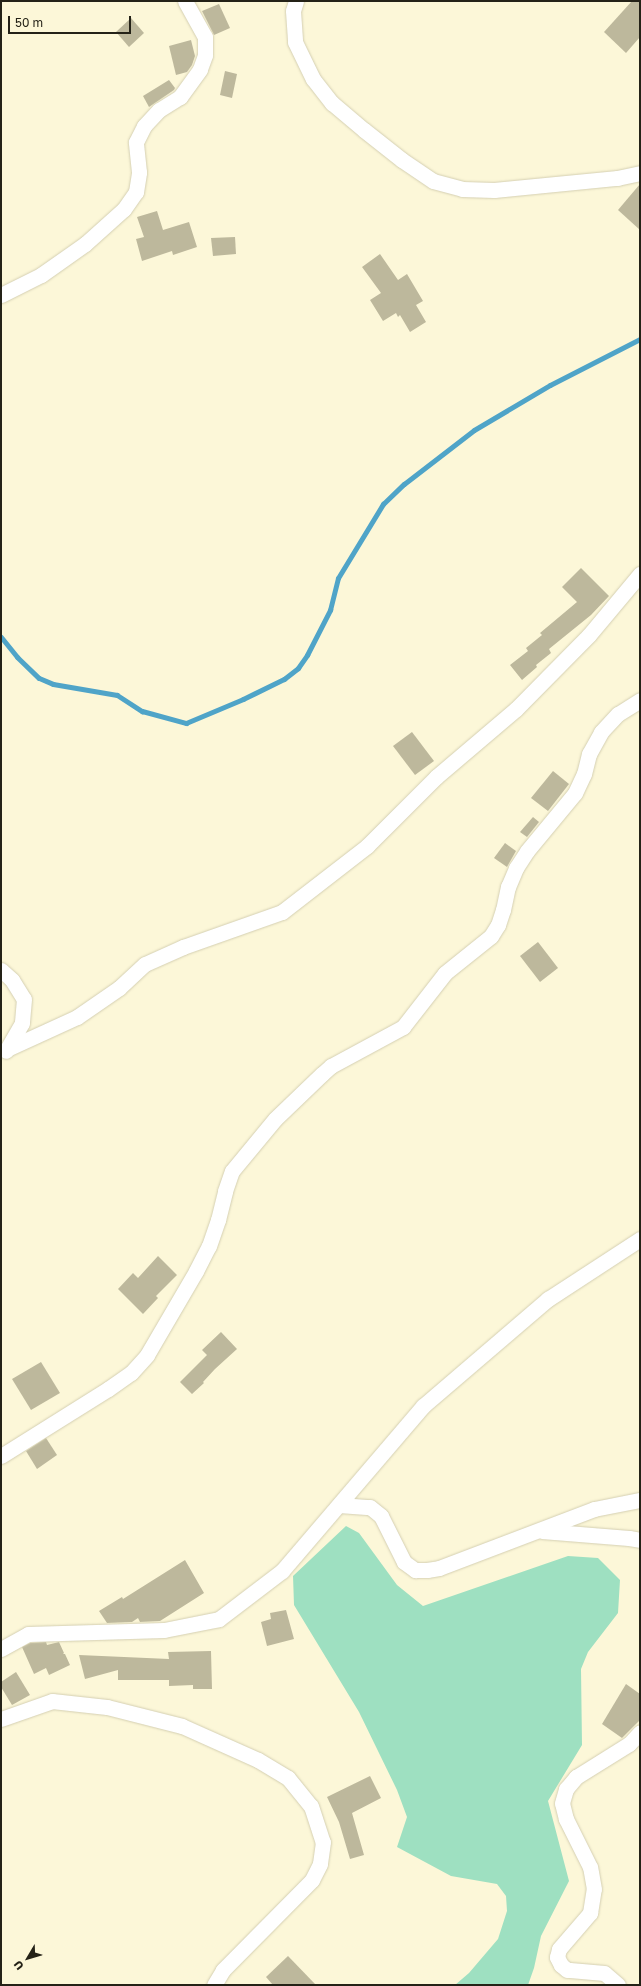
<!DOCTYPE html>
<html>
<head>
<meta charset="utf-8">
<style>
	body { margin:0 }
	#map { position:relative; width:641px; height:1986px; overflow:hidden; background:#fcf7d8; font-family:"Golos Text",sans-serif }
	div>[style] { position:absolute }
	.green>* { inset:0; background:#9ee0c1 }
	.stream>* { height:5px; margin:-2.5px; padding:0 2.5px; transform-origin:2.5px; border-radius:2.5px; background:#4fa4c8 }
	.building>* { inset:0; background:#bdb89c }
	.roads { filter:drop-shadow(0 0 1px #d4cfb2) drop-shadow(0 0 1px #d4cfb2) }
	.minor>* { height:15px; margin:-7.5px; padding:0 7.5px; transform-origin:7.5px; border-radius:7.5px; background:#fff }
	span { translate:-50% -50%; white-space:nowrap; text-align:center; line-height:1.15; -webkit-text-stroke:3px #fcf7d8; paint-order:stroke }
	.frame { position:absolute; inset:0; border:2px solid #242217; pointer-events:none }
	.north { position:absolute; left:8px; top:1938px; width:40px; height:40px; -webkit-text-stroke:3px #fcf7d8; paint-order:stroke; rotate:232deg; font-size:11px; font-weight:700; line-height:16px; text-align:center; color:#242217 }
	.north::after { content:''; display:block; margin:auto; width:14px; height:18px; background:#242217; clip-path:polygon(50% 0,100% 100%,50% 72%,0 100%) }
	.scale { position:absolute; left:8px; top:16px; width:123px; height:18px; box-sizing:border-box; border:2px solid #242217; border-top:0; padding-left:5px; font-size:12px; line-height:14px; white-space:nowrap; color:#242217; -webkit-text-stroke:3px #fcf7d8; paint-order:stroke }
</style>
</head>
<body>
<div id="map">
	<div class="green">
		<i style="clip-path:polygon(346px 1526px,359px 1533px,397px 1585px,423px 1606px,568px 1556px,598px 1558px,620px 1580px,618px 1613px,588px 1652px,581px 1669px,582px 1745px,548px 1801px,569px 1881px,541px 1936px,534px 1968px,528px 1985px,455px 1985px,469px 1973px,498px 1939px,507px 1911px,506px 1896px,497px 1884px,451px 1876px,397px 1847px,407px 1817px,397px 1790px,359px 1712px,294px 1605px,293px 1576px)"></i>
	</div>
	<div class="stream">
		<i style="left:1px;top:637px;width:26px;rotate:51deg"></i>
		<i style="left:17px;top:657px;width:30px;rotate:44deg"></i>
		<i style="left:39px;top:678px;width:15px;rotate:23deg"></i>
		<i style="left:53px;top:684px;width:65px;rotate:9.8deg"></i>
		<i style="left:117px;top:695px;width:30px;rotate:33deg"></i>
		<i style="left:142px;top:711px;width:46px;rotate:15.3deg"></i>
		<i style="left:186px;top:723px;width:62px;rotate:-22.8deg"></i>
		<i style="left:243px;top:699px;width:46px;rotate:-26deg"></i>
		<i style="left:284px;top:679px;width:18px;rotate:-38deg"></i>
		<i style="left:298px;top:668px;width:16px;rotate:-55deg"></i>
		<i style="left:307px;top:655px;width:51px;rotate:-62.9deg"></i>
		<i style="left:330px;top:610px;width:33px;rotate:-76deg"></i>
		<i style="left:338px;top:578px;width:87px;rotate:-58.7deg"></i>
		<i style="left:383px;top:504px;width:29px;rotate:-44deg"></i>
		<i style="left:404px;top:484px;width:88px;rotate:-37.6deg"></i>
		<i style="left:474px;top:430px;width:88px;rotate:-30.6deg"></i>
		<i style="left:550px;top:385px;width:101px;rotate:-27.1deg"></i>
	</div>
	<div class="building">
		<i style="clip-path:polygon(632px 1px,640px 1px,640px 37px,626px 53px,604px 32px)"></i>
		<i style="clip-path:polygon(219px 4px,230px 28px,214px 35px,202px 11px)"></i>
		<i style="clip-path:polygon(131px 18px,144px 33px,129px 47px,116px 32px)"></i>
		<i style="clip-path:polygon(191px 40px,195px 56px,192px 65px,187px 72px,176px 75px,169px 46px)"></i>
		<i style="clip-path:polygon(225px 71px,237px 74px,232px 98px,220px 95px)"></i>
		<i style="clip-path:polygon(169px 80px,175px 88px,174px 90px,149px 107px,143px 96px)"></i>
		<i style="clip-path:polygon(640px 184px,640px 230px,618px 210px)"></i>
		<i style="clip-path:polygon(157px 211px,163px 230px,189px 222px,197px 247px,173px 255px,172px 251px,142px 261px,136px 239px,144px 237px,137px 217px)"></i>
		<i style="clip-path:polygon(235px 237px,236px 254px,213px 256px,211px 238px)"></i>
		<i style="clip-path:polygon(380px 254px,398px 280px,407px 274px,423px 301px,416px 305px,426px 322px,410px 332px,400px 315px,398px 317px,396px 313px,383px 321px,370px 300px,381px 293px,362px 267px)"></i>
		<i style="clip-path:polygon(581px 568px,609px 596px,591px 615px,549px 649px,551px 653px,536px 665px,537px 667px,522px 680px,510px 665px,528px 651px,526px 648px,542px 635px,540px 633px,577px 602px,562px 587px)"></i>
		<i style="clip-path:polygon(412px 732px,434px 761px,415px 775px,393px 746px)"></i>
		<i style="clip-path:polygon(553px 771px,569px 784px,548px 811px,531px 798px)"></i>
		<i style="clip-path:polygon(533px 817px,539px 822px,527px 837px,520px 832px)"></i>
		<i style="clip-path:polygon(505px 843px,516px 851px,507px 867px,494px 858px)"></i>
		<i style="clip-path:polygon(538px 942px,558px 968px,540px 982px,520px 956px)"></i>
		<i style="clip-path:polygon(158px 1256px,177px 1275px,156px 1296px,158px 1298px,143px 1314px,118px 1289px,133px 1273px,138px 1278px)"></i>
		<i style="clip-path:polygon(221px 1332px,237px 1349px,215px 1369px,203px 1382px,204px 1383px,192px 1394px,180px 1382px,207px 1355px,202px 1350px)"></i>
		<i style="clip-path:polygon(41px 1362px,60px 1393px,31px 1410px,12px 1379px)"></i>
		<i style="clip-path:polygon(46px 1438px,57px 1455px,37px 1469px,26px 1451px)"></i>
		<i style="clip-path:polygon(185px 1560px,204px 1593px,160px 1621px,140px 1622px,138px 1618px,132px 1622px,107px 1623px,99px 1611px,122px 1597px,123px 1599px)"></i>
		<i style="clip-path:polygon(286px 1610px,294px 1639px,267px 1646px,261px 1622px,271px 1619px,270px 1613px)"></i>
		<i style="clip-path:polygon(46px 1642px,47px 1645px,59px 1642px,64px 1653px,63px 1654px,65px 1654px,70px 1665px,49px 1675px,46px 1668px,34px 1674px,22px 1647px,30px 1643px)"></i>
		<i style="clip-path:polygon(211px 1651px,212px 1689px,193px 1689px,193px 1685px,169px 1686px,169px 1680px,118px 1680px,118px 1670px,85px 1679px,79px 1655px,169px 1659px,168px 1652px)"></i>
		<i style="clip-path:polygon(16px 1672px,30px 1695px,12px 1705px,1px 1687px,1px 1682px)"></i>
		<i style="clip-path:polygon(626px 1684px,640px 1694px,640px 1720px,622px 1738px,602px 1724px)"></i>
		<i style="clip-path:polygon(370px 1776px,381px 1798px,352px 1813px,364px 1855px,350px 1859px,339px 1822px,327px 1797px)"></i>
		<i style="clip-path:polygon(288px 1956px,316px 1985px,273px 1985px,266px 1977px)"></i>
	</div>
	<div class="roads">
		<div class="minor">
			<i style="left:296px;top:1px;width:10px;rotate:107deg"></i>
			<i style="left:293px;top:11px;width:31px;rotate:86deg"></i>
			<i style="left:295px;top:42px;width:41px;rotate:64.1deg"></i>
			<i style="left:313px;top:79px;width:31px;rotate:52deg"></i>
			<i style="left:332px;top:103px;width:42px;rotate:40.2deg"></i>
			<i style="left:364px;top:130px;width:48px;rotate:38.3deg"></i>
			<i style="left:402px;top:160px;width:37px;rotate:34deg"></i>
			<i style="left:433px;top:181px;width:30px;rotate:15deg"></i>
			<i style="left:462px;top:189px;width:32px;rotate:2deg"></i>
			<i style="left:494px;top:190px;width:124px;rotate:-5.6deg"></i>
			<i style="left:617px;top:178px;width:24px;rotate:-12deg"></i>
			<i style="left:1px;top:295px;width:45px;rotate:-26.6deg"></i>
			<i style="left:41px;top:275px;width:54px;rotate:-35.2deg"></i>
			<i style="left:85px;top:244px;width:52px;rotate:-41.9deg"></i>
			<i style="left:124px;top:209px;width:21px;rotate:-55deg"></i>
			<i style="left:136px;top:192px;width:20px;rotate:-81deg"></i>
			<i style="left:139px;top:172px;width:30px;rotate:-96deg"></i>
			<i style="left:136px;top:142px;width:18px;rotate:-63deg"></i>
			<i style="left:144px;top:126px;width:22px;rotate:-47deg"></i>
			<i style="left:159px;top:110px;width:25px;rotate:-32deg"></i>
			<i style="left:180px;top:97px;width:34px;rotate:-54deg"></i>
			<i style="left:200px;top:69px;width:15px;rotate:-70deg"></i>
			<i style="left:205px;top:55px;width:18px;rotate:-90deg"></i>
			<i style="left:205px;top:37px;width:41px;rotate:-119.1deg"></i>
			<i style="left:1px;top:970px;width:15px;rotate:42deg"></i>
			<i style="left:12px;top:980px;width:22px;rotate:58deg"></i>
			<i style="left:24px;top:999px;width:24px;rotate:95deg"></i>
			<i style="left:22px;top:1023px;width:32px;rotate:120deg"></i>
			<i style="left:7px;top:1049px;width:77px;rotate:-24.6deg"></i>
			<i style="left:77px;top:1017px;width:51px;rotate:-34.6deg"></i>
			<i style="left:119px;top:988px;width:35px;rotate:-43deg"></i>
			<i style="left:145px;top:964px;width:42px;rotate:-24.1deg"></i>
			<i style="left:183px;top:947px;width:105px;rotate:-19.5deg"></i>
			<i style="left:282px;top:912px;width:108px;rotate:-37.8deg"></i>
			<i style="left:367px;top:846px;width:98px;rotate:-45deg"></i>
			<i style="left:436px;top:777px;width:105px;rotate:-40.4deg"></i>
			<i style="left:516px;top:709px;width:104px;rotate:-45.4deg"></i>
			<i style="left:589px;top:635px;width:80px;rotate:-50.1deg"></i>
			<i style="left:1px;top:1456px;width:126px;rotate:-32.1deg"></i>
			<i style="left:108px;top:1389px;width:28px;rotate:-35deg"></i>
			<i style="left:131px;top:1373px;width:24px;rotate:-48deg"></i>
			<i style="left:147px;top:1355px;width:97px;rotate:-59.7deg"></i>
			<i style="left:196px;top:1271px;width:28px;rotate:-63deg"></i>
			<i style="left:209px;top:1246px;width:28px;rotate:-71deg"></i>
			<i style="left:218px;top:1220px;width:30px;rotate:-76deg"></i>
			<i style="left:225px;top:1191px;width:21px;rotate:-71deg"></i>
			<i style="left:232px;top:1171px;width:67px;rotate:-50.4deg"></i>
			<i style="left:275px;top:1119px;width:65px;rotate:-43.8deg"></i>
			<i style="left:322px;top:1074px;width:12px;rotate:-42deg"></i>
			<i style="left:331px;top:1066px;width:82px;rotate:-28.4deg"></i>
			<i style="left:403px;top:1027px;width:68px;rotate:-52.1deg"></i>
			<i style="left:445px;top:973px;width:59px;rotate:-38.8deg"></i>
			<i style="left:491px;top:936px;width:13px;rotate:-58deg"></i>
			<i style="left:498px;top:925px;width:16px;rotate:-72deg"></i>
			<i style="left:503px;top:910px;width:24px;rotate:-78deg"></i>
			<i style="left:508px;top:887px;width:21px;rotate:-67deg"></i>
			<i style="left:516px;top:868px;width:20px;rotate:-57deg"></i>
			<i style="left:527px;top:851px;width:75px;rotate:-50.4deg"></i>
			<i style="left:575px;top:793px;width:21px;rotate:-65deg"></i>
			<i style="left:584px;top:774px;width:21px;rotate:-76deg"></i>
			<i style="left:589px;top:754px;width:25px;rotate:-61deg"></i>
			<i style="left:601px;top:732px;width:25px;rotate:-47deg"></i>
			<i style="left:618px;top:714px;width:26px;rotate:-32deg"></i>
			<i style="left:339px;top:1505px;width:31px;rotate:4deg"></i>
			<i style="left:370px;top:1507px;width:14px;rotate:39deg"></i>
			<i style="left:381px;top:1516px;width:51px;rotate:63.4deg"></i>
			<i style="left:404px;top:1562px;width:14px;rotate:36deg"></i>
			<i style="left:415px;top:1570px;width:12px"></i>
			<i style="left:427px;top:1570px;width:12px;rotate:-9deg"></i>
			<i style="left:439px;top:1568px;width:166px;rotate:-20.8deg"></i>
			<i style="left:594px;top:1509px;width:47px;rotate:-11.1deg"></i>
			<i style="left:542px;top:1531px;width:87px;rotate:4.6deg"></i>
			<i style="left:629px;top:1538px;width:11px;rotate:10deg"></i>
			<i style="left:1px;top:1649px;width:31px;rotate:-29deg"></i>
			<i style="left:28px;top:1634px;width:136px;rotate:-1.7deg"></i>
			<i style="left:164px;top:1630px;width:56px;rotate:-11.3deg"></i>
			<i style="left:219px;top:1619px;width:79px;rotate:-37.3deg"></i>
			<i style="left:282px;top:1571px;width:217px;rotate:-49.5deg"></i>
			<i style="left:423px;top:1406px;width:165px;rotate:-40.6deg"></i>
			<i style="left:548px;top:1299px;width:110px;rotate:-33.1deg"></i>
			<i style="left:1px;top:1719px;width:54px;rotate:-19.4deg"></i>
			<i style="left:52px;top:1701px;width:55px;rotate:6.2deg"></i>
			<i style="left:107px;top:1707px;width:77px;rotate:14.2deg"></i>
			<i style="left:182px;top:1726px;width:83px;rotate:24.1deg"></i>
			<i style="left:258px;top:1760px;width:35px;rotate:31deg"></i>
			<i style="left:288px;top:1778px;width:36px;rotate:51deg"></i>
			<i style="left:311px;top:1806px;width:38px;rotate:72deg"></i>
			<i style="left:323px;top:1842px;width:22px;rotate:98deg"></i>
			<i style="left:320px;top:1864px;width:18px;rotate:117deg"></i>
			<i style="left:312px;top:1880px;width:127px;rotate:134.7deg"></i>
			<i style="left:223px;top:1970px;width:17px;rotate:121deg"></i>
			<i style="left:618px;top:1985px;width:18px;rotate:-139deg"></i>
			<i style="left:604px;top:1973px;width:37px;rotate:-175deg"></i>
			<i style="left:567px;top:1970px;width:8px;rotate:-140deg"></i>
			<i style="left:561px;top:1965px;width:9px;rotate:-117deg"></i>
			<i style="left:557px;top:1957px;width:8px;rotate:-76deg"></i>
			<i style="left:559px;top:1949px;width:48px;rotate:-49.3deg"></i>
			<i style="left:590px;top:1913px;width:24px;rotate:-81deg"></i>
			<i style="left:594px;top:1889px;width:22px;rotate:-100deg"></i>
			<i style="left:590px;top:1867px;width:54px;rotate:-116.6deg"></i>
			<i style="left:566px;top:1819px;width:16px;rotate:-104deg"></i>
			<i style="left:562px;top:1803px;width:15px;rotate:-74deg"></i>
			<i style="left:566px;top:1789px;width:16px;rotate:-50deg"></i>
			<i style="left:576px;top:1777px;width:62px;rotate:-31.9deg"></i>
			<i style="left:629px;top:1744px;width:16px;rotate:-47deg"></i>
		</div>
	</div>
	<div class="frame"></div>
	<div class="north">U</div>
	<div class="scale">50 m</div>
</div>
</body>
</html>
